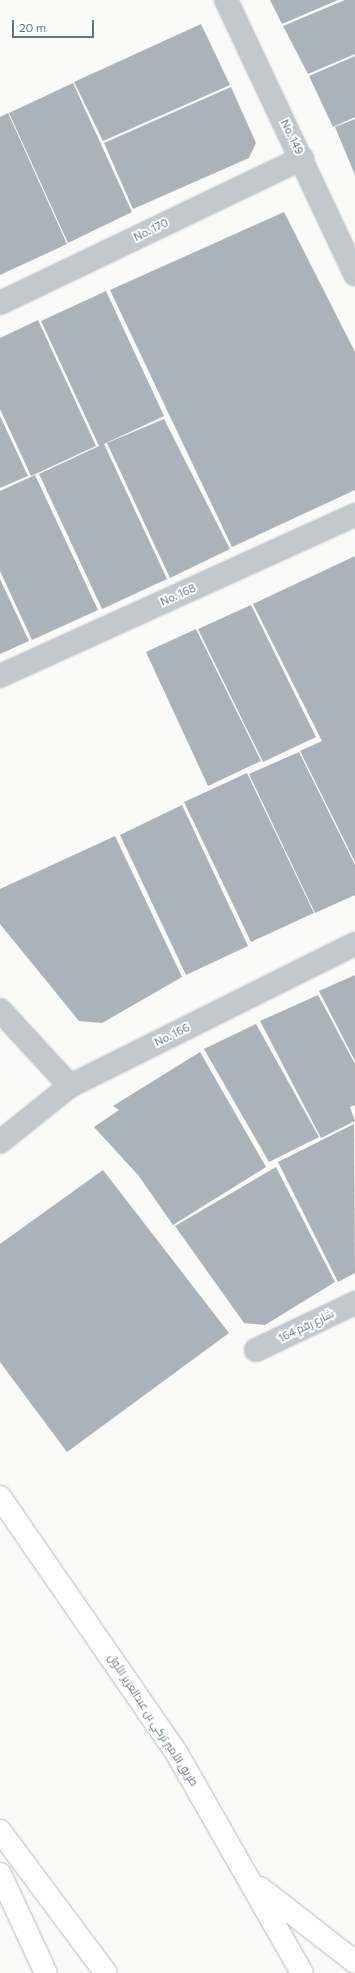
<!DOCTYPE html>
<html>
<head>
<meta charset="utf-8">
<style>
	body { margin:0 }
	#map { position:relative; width:355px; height:1973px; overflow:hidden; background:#fafaf8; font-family:Commissioner,Cairo,sans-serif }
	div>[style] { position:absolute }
	.building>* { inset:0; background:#aab3b9 }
	.roads { filter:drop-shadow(0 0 1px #b5babe) drop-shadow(0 0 1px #b5babe) }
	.minor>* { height:22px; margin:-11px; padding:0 11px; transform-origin:11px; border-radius:11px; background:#c3c8cc }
	.major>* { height:22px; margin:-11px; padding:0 11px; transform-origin:11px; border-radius:11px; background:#fff }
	span { translate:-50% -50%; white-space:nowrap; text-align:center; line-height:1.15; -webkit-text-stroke:4px #fff; paint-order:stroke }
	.street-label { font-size:11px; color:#657683 }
	.scale { position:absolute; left:12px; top:20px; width:82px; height:18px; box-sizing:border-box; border:2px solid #657683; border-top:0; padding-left:5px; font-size:12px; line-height:14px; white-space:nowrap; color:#657683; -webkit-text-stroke:3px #fff; paint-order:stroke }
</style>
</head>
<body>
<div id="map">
	<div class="building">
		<i style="clip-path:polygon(270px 0,338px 0,282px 24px)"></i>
		<i style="clip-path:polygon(345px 0,355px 0,355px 54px,308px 74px,283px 26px)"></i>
		<i style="clip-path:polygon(201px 24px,230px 85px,103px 141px,74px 82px)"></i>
		<i style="clip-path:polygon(355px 56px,355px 117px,333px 127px,309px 76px)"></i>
		<i style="clip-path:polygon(73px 83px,132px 212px,68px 243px,9px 113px)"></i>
		<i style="clip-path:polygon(231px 87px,256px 143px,249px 158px,133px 209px,104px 143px)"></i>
		<i style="clip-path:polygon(8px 113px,67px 244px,0 275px,0 117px)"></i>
		<i style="clip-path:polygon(355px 119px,355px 175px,335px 127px)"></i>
		<i style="clip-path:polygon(284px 212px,355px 352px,355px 490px,232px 547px,110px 290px)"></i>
		<i style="clip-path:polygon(106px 291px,164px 416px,104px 444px,167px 579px,102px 609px,39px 474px,99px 446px,41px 321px)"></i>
		<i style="clip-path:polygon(38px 320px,96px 446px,31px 476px,0 409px,0 338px)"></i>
		<i style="clip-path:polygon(0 416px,28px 476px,0 488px)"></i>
		<i style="clip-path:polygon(164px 419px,230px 549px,170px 578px,107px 443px)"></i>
		<i style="clip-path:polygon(35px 475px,98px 610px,32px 640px,0 571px,0 491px)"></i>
		<i style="clip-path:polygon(355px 556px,355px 862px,300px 751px,322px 741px,253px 604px)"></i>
		<i style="clip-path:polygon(0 579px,29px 641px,0 654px)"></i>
		<i style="clip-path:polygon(251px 605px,316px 737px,263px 762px,198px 629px)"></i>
		<i style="clip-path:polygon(196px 629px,261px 761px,208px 786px,146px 652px)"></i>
		<i style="clip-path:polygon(299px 752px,355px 865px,355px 895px,315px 913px,249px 774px)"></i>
		<i style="clip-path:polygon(247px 773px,314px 913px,251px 942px,184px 802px)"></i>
		<i style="clip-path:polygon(182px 805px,248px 946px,186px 975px,120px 835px)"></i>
		<i style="clip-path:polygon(115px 836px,182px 977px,102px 1023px,79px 1021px,0 924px,0 889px)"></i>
		<i style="clip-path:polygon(355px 975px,355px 1061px,319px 991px)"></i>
		<i style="clip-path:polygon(318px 995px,355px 1064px,355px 1105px,350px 1107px,355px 1121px,321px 1138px,260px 1021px)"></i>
		<i style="clip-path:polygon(256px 1024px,319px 1137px,269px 1162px,204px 1049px)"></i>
		<i style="clip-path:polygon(200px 1052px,266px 1167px,173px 1225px,138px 1175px,94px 1127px,119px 1110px,113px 1106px)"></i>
		<i style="clip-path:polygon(354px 1124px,355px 1273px,338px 1282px,278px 1162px)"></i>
		<i style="clip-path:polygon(276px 1167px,335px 1282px,265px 1325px,244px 1323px,175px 1226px)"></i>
		<i style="clip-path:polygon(103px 1170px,229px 1333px,67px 1452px,0 1362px,0 1244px)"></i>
	</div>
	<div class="roads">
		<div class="minor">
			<i style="left:226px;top:0;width:303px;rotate:64.8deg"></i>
			<i style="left:0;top:303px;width:335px;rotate:-25.6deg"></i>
			<i style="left:0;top:676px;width:390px;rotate:-24.4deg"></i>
			<i style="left:0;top:1010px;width:103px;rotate:47.4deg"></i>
			<i style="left:0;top:1142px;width:90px;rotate:-38.7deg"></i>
			<i style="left:70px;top:1086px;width:318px;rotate:-26.5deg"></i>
			<i style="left:256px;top:1350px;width:110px;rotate:-25.4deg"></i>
		</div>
		<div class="major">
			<i style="left:0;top:1497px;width:310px;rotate:55.4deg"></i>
			<i style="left:176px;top:1752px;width:254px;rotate:60.3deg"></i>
			<i style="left:0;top:1831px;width:177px;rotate:53.3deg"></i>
			<i style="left:0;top:1874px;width:109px;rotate:65.1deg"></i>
			<i style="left:260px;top:1888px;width:120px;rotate:37.9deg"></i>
		</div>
	</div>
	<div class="street-label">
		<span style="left:292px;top:137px;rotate:64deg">No. 149</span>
		<span style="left:151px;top:230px;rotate:-26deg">No. 170</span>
		<span style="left:178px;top:595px;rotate:-24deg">No. 168</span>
		<span style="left:172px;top:1035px;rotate:-26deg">No. 166</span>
		<span style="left:306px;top:1326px;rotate:-26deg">شارع رقم 164</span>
		<span style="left:153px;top:1720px;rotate:57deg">طريق الأمير تركي بن عبدالعزيز الأول</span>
	</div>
	<div class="scale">20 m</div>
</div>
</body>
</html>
